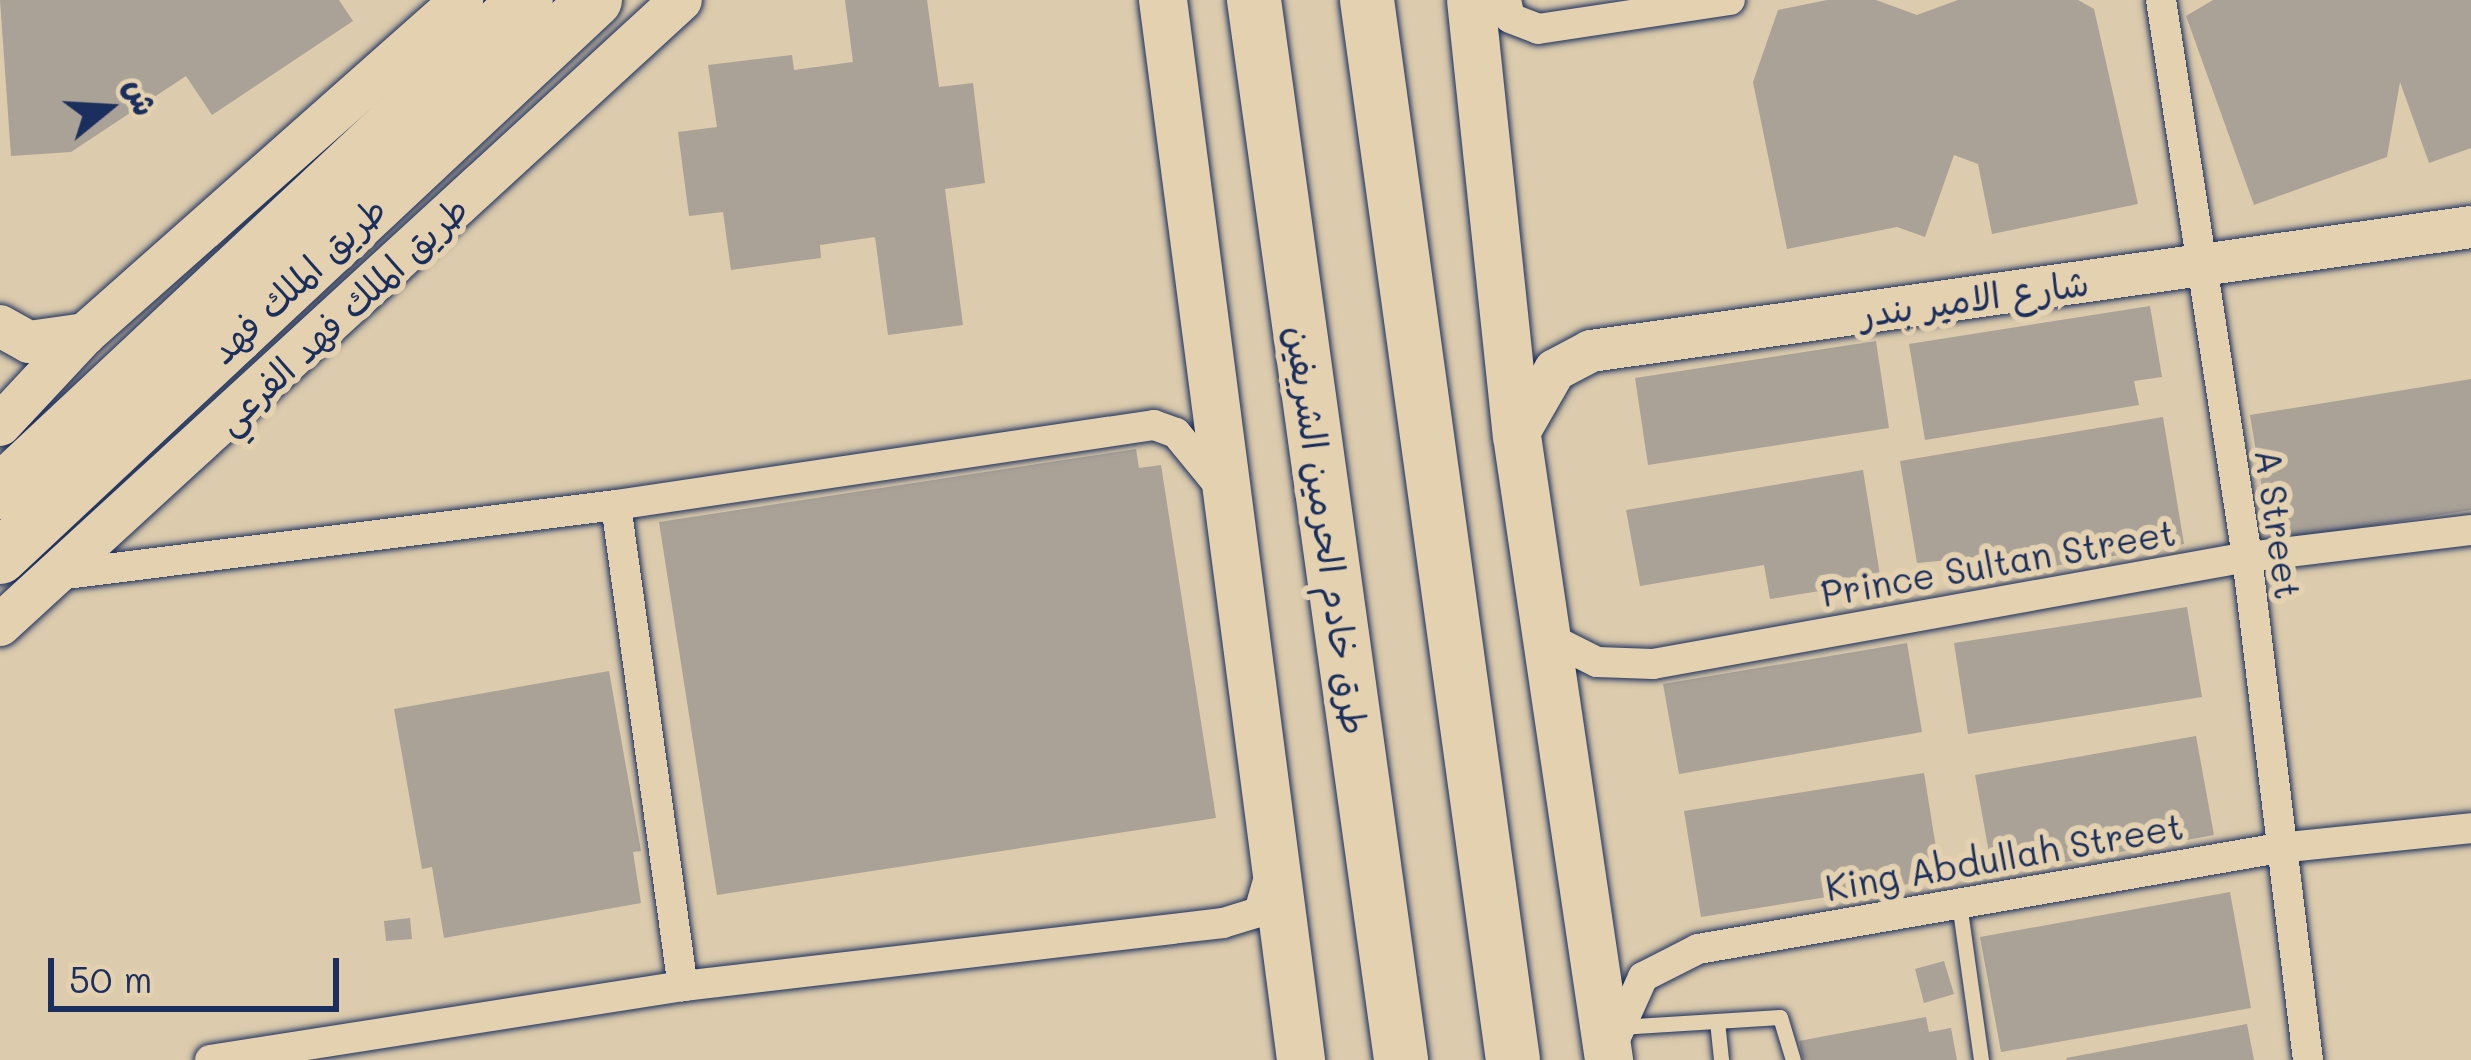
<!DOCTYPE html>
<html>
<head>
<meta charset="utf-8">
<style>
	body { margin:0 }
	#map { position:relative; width:2471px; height:1060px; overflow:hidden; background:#dccbac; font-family:Mali,"Playpen Sans Arabic",sans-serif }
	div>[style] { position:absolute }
	.building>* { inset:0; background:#aaa297 }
	.roads { filter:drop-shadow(0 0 3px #1b2f5e) drop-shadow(0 0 3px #1b2f5e) }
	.lane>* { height:15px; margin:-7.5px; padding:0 7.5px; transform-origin:7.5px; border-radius:7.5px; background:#e4d1af }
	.street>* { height:30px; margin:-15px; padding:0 15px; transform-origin:15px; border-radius:15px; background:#e4d1af }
	.secondary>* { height:42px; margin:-21px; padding:0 21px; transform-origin:21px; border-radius:21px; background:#e4d1af }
	.primary>* { height:48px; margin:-24px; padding:0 24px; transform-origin:24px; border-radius:24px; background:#e4d1af }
	.highway>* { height:54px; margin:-27px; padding:0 27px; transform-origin:27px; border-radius:27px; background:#e4d1af }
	span { translate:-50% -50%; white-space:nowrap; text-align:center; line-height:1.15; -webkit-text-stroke:12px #e4d1af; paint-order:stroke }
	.street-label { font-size:36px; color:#1b2f5e }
	.north { position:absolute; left:48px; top:48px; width:120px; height:120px; -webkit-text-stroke:9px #e4d1af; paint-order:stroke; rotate:72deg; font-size:33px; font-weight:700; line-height:48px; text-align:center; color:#1b2f5e }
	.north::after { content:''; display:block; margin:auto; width:42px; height:54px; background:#1b2f5e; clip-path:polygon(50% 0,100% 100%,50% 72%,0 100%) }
	.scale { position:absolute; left:48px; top:958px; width:291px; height:54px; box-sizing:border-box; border:6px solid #1b2f5e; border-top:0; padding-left:15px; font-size:36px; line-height:42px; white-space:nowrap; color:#1b2f5e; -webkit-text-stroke:9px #e4d1af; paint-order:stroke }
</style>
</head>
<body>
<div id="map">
	<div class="building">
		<i style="clip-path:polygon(0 0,339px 0,353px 21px,212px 115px,186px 76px,71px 152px,11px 156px)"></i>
		<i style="clip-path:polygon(845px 0,927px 0,939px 87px,973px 83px,985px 183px,945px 189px,963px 325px,888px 335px,875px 237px,820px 245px,821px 258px,731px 270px,723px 212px,689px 216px,678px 132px,717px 127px,708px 65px,792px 55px,794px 70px,853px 62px)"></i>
		<i style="clip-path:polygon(1827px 0,1876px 0,1917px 15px,1958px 0,2078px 0,2094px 9px,2138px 204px,1992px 234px,1978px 164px,1954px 155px,1925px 237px,1897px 227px,1787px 249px,1753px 82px,1778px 10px)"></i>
		<i style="clip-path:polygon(2213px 0,2471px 0,2471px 148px,2429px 163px,2400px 82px,2387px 157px,2254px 205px,2186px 16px)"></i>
		<i style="clip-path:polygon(2150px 306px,2162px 377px,2134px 381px,2139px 405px,1925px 440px,1909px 344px)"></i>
		<i style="clip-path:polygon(1876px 341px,1889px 428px,1648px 465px,1635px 378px)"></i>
		<i style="clip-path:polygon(2471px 379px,2471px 510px,2271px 542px,2250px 415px)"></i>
		<i style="clip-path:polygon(2163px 417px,2184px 544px,2037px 569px,2033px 552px,1917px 563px,1900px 461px)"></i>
		<i style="clip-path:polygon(1136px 449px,1139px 468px,1161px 465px,1216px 818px,717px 895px,659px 522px)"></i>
		<i style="clip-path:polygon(1863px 470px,1881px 581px,1770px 599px,1764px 565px,1640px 586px,1626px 510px)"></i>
		<i style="clip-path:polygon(2187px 607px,2202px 697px,1968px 734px,1954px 643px)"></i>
		<i style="clip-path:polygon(1907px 643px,1922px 732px,1679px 774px,1663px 684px)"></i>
		<i style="clip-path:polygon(609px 671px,641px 851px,633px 852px,641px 903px,444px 938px,432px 867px,422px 869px,394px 709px)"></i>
		<i style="clip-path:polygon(2196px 736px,2214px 835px,1993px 875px,1975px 775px)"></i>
		<i style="clip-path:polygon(1924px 773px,1941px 879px,1701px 917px,1684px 811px)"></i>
		<i style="clip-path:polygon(2230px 892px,2251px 1008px,2001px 1052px,1980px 937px)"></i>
		<i style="clip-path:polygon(410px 918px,412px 939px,386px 941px,384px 921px)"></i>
		<i style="clip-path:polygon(1944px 961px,1954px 994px,1924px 1003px,1915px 969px)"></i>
		<i style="clip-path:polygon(1926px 1017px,1929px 1032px,1951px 1028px,1957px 1060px,1803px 1060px,1799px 1041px)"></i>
		<i style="clip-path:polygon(2247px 1024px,2254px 1060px,2067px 1060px,2066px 1058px)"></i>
	</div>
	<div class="roads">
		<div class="lane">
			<i style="left:1959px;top:903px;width:159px;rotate:82deg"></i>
			<i style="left:1717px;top:1021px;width:39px;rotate:84deg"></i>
			<i style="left:1619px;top:1027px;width:161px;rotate:-3.6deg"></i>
			<i style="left:1780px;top:1017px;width:45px;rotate:73.2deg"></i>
		</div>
		<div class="street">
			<i style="left:1506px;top:0;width:18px;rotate:77deg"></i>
			<i style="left:1510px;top:18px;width:30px;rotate:21deg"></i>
			<i style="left:1538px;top:29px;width:194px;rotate:-8.6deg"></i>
			<i style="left:2161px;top:0;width:564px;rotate:81.22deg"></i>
			<i style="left:2247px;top:557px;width:507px;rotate:83.09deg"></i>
			<i style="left:616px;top:505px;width:486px;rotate:82.1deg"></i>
			<i style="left:58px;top:575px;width:562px;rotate:-7.15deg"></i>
			<i style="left:616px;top:505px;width:544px;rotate:-8.46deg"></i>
			<i style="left:1154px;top:425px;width:23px;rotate:20deg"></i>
			<i style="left:1176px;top:433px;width:72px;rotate:50.6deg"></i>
			<i style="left:1545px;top:636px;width:58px;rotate:26.6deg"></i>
			<i style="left:1597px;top:662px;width:56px;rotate:2deg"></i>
			<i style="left:1653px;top:664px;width:604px;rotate:-10.21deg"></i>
			<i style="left:2247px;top:557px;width:226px;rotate:-6.9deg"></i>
			<i style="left:1611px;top:1048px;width:78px;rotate:-65.7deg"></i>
			<i style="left:1643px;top:977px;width:62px;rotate:-27deg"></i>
			<i style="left:1698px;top:949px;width:590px;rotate:-9.86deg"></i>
			<i style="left:2279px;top:848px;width:193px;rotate:-5.9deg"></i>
			<i style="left:210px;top:1060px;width:479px;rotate:-8.9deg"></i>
			<i style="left:683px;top:986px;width:544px;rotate:-6.65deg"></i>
			<i style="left:1223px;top:923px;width:38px;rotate:-17deg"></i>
			<i style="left:1259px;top:912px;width:37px;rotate:-74deg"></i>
		</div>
		<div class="secondary">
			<i style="left:0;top:326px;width:33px;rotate:29deg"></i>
			<i style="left:29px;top:342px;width:57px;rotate:-8.1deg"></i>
			<i style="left:0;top:425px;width:125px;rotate:-47deg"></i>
			<i style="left:85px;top:334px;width:504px;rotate:-41.54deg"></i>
			<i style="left:1517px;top:436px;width:76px;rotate:-60.1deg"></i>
			<i style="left:1555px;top:370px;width:41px;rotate:-27.8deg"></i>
			<i style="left:1591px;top:351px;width:889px;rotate:-8.02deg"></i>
			<i style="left:0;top:625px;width:924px;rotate:-42.54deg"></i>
		</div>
		<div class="primary">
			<i style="left:1163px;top:0;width:1069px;rotate:82.58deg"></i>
			<i style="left:1471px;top:0;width:438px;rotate:84deg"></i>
			<i style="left:1517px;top:436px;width:631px;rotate:81.61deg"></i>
		</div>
		<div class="highway">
			<i style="left:1254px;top:0;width:1070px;rotate:82.1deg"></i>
			<i style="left:1367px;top:0;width:1070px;rotate:82.16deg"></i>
			<i style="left:0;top:492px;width:720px;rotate:-43.09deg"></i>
			<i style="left:0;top:557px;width:815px;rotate:-43.11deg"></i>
		</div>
	</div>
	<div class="street-label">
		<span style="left:297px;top:279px;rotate:-43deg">طريق الملك فهد</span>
		<span style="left:1974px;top:297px;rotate:-8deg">شارع الامير بندر</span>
		<span style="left:341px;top:314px;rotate:-43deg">طريق الملك فهد الفرعي</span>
		<span style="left:2279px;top:524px;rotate:82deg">A Street</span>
		<span style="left:1328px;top:530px;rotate:82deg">طرق خادم الحرمين الشريفين</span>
		<span style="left:1998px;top:562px;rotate:-10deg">Prince Sultan Street</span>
		<span style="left:2004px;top:856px;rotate:-10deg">King Abdullah Street</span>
	</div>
	<div class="north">ش</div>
	<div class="scale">50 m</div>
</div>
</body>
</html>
